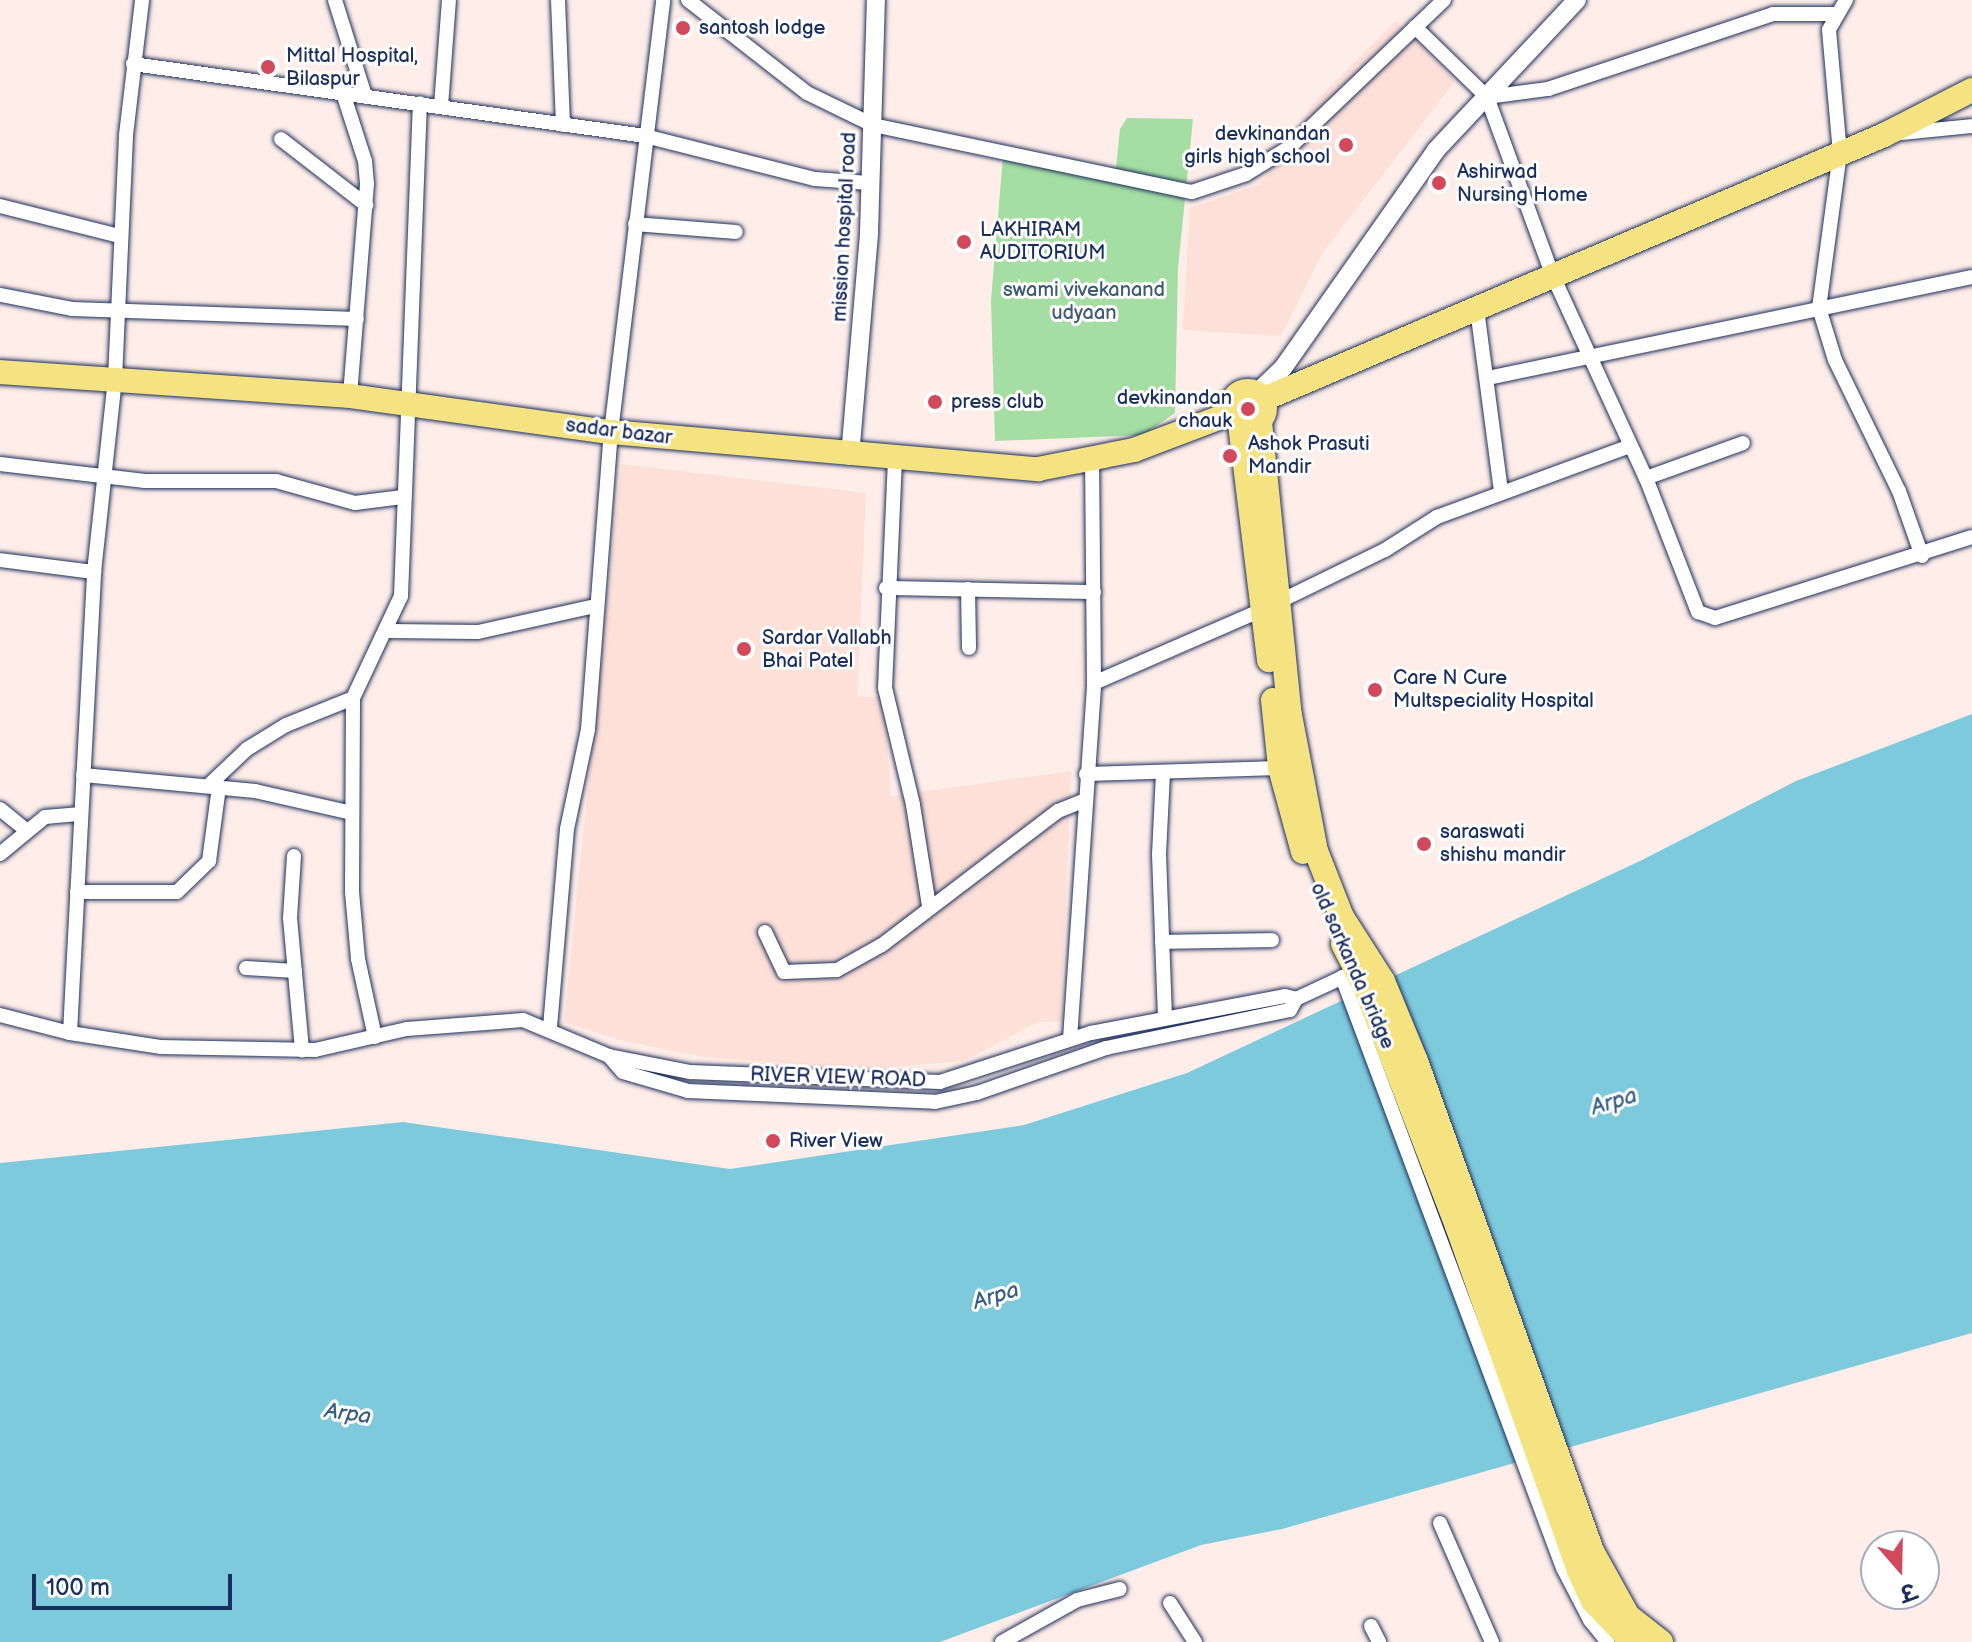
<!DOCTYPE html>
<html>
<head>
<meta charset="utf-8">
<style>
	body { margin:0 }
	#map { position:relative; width:1972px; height:1642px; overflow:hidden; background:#feede8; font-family:"Balsamiq Sans","Playpen Sans Deva",sans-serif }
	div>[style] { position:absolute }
	.built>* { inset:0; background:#fde0d8 }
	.green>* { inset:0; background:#a5dea2 }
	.water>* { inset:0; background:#7ecadd }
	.roads { filter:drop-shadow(0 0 2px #1b2f5e) drop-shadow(0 0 2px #1b2f5e) }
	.minor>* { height:14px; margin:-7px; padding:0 7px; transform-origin:7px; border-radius:7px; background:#fff }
	.tertiary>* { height:18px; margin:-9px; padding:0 9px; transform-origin:9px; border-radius:9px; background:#fff }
	.primary>* { height:24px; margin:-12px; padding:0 12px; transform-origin:12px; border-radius:12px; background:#f5e382 }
	.primary>.ring { margin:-12px; padding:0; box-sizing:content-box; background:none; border:24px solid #f5e382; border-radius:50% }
	.dots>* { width:22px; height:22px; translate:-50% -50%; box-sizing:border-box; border:4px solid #fff; border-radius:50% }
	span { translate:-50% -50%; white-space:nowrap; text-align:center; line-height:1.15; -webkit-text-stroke:6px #fff; paint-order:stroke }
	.poi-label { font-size:20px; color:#1b2f5e }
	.left { translate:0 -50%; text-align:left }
	.right { translate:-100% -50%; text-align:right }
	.street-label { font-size:20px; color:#1b2f5e }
	.park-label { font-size:20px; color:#3e5b6f }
	.water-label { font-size:22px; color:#395e84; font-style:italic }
	.north { position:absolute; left:1860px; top:1530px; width:80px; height:80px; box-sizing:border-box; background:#fff; border:2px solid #a4acbf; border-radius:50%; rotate:160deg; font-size:22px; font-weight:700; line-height:32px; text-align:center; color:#1b2f5e }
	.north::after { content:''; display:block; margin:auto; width:28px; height:36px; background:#d1495b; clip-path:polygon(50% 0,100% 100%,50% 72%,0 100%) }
	.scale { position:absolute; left:32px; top:1574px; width:200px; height:36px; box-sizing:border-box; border:4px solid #1b2f5e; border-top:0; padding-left:10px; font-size:24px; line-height:28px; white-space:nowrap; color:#1b2f5e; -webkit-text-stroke:6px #fff; paint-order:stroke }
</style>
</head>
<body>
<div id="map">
	<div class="built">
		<i style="clip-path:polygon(1396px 21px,1455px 81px,1323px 252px,1281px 336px,1183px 330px,1190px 208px,1260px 184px,1312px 105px)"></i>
		<i style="clip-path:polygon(621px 464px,866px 493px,857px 697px,884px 697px,891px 796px,1071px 771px,1061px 1022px,1038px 1022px,963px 1061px,867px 1069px,704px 1057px,624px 1041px,564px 1022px)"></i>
	</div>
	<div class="green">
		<i style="clip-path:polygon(1127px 118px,1193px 119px,1178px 268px,1175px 413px,1143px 435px,995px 441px,991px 300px,1003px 156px,1116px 168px,1120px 129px)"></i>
	</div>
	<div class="water">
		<i style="clip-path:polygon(1972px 714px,1972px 1333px,1282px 1529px,1201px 1545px,940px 1642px,0 1642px,0 1163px,403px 1122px,730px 1169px,1024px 1125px,1187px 1073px,1642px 860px,1796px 781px)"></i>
	</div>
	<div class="roads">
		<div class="minor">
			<i style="left:335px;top:0;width:101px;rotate:72.6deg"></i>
			<i style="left:558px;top:0;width:125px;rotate:87.7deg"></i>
			<i style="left:688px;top:0;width:151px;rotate:38deg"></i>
			<i style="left:807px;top:93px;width:73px;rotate:25.9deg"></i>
			<i style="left:873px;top:125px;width:326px;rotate:11.9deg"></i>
			<i style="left:1192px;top:192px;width:57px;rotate:-18.4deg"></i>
			<i style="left:1246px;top:174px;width:52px;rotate:-31.5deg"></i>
			<i style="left:1290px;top:147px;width:213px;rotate:-43.7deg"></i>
			<i style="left:1846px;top:0;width:34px;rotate:120deg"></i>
			<i style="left:1829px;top:30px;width:123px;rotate:84.9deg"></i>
			<i style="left:1840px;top:153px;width:156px;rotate:97.7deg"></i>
			<i style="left:1819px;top:308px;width:54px;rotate:72.9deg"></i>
			<i style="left:1835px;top:360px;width:146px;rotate:64deg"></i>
			<i style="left:1899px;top:491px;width:69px;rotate:70.5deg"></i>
			<i style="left:1415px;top:27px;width:100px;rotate:44.2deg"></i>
			<i style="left:1487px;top:97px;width:189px;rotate:69.8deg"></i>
			<i style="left:1552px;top:274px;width:225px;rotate:65.3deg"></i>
			<i style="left:1646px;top:478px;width:144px;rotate:68.8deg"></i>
			<i style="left:1698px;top:612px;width:18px;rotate:19deg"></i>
			<i style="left:1715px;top:618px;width:269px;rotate:-17.5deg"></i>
			<i style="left:133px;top:64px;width:517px;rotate:8deg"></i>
			<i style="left:645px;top:136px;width:175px;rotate:14.2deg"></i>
			<i style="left:815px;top:179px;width:54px;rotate:4.2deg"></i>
			<i style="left:343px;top:93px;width:71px;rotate:72.1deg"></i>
			<i style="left:365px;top:161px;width:23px;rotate:85deg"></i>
			<i style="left:367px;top:184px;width:213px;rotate:94.6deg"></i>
			<i style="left:1487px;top:97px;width:62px;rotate:-7.5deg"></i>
			<i style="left:1548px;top:89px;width:237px;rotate:-18.4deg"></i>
			<i style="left:1773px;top:14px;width:61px"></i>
			<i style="left:441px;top:106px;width:106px;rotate:-85.7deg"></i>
			<i style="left:1901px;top:133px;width:71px;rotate:-5.6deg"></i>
			<i style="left:281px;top:139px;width:108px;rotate:37.8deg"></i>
			<i style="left:0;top:206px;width:123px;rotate:14.1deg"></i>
			<i style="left:635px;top:224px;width:101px;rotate:4.5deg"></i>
			<i style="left:1px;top:295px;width:72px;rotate:11.2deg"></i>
			<i style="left:72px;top:309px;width:285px;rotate:2deg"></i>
			<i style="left:1477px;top:309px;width:185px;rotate:82.5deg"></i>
			<i style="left:1488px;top:378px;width:494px;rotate:-11.8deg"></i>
			<i style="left:895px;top:459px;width:229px;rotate:92.5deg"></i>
			<i style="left:885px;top:688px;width:120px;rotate:76.5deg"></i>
			<i style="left:913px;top:805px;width:102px;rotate:81deg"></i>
			<i style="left:0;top:464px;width:146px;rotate:6.7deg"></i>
			<i style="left:145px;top:481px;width:131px"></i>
			<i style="left:276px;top:481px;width:82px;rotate:15.6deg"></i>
			<i style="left:355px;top:503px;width:48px;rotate:-7.1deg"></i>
			<i style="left:1646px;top:478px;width:103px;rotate:-19.8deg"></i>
			<i style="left:0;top:560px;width:95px;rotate:7.3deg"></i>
			<i style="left:886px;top:588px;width:208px;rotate:1.1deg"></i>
			<i style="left:968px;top:589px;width:59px;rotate:89deg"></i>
			<i style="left:389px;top:631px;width:89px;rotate:0.6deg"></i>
			<i style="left:478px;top:632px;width:120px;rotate:-12.5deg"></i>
			<i style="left:1094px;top:683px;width:185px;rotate:-23.5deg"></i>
			<i style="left:1264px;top:609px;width:135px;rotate:-26deg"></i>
			<i style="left:1385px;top:550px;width:62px;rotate:-32.4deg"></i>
			<i style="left:1437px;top:517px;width:206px;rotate:-20.2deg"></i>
			<i style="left:1163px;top:773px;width:81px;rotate:92.8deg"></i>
			<i style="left:1159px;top:854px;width:164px;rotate:87.9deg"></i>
			<i style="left:1086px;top:774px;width:194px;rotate:-1.8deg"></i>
			<i style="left:83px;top:775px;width:173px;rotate:5.3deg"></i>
			<i style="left:255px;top:791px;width:99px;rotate:12.8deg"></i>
			<i style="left:209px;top:785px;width:52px;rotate:-43.5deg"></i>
			<i style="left:247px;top:749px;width:46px;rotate:-31.6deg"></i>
			<i style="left:286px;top:725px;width:72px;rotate:-21.9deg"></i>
			<i style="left:0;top:809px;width:32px;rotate:39deg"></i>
			<i style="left:0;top:854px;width:58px;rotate:-39.4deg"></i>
			<i style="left:45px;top:817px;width:36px;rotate:-5deg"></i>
			<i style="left:294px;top:856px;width:62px;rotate:93.7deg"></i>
			<i style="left:290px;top:918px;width:133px;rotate:84.8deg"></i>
			<i style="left:77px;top:892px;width:100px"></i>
			<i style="left:177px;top:892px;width:45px;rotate:-44.1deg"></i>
			<i style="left:209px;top:861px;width:75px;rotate:-82.3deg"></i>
			<i style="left:765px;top:932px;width:44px;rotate:64.6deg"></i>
			<i style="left:784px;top:972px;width:53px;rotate:-2.2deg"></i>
			<i style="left:837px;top:970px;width:51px;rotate:-29.1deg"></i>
			<i style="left:882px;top:945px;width:221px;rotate:-37.3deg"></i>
			<i style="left:1058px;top:811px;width:29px;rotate:-22deg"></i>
			<i style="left:1162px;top:942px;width:110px;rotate:-1deg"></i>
			<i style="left:246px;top:968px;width:49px;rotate:3.5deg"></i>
			<i style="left:1342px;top:977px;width:631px;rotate:69.5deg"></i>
			<i style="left:1563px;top:1568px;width:59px;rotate:62.6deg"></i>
			<i style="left:1590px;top:1620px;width:28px;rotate:51deg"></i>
			<i style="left:0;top:1015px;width:72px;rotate:14.4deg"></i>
			<i style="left:70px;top:1033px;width:91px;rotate:8.8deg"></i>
			<i style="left:160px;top:1047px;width:155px;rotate:1.1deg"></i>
			<i style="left:315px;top:1050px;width:94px;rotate:-12.9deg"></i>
			<i style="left:407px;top:1029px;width:116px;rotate:-4.4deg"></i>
			<i style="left:523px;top:1020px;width:93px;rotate:22.7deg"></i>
			<i style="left:609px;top:1056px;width:21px;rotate:49deg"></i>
			<i style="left:623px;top:1072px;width:68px;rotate:16.3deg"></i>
			<i style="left:688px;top:1091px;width:247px;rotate:2.5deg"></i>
			<i style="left:935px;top:1102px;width:43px;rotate:-12.1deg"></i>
			<i style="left:977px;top:1093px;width:137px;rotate:-19.2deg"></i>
			<i style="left:1106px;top:1048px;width:188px;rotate:-11.7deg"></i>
			<i style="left:1290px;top:1010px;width:13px;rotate:-61deg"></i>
			<i style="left:1296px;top:999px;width:66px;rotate:-25deg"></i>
			<i style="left:550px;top:1027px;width:199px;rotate:-85.1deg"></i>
			<i style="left:567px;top:829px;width:102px;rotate:-78.1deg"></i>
			<i style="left:588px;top:729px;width:298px;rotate:-85.6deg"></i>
			<i style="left:611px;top:432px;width:435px;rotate:-83.1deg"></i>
			<i style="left:70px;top:1033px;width:462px;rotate:-87deg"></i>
			<i style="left:94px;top:572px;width:194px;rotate:-83.8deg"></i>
			<i style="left:115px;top:379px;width:244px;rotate:-87.4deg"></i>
			<i style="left:126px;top:135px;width:136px;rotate:-83.2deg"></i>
			<i style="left:375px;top:1037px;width:80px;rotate:-102.3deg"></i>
			<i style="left:358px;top:959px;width:67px;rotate:-95.1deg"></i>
			<i style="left:352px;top:892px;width:194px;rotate:-89.7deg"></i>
			<i style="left:353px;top:698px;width:113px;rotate:-64.8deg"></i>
			<i style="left:401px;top:596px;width:493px;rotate:-87.8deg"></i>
			<i style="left:1070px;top:1039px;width:357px;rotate:-86.1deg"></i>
			<i style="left:1094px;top:683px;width:225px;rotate:-90.5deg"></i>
			<i style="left:609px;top:1056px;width:83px;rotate:11.2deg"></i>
			<i style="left:690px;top:1072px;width:250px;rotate:2.3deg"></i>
			<i style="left:940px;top:1082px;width:159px;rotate:-18deg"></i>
			<i style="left:1091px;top:1033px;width:197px;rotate:-10.8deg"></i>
			<i style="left:1285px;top:996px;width:11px;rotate:15deg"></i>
			<i style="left:1440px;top:1523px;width:130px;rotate:66.4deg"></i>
			<i style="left:1170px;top:1603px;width:46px;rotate:57.3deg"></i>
			<i style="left:1371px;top:1626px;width:18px;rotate:63deg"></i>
			<i style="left:1002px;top:1642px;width:86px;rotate:-29.2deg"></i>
			<i style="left:1077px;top:1600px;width:44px;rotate:-14.3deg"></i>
		</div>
		<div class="tertiary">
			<i style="left:1257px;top:393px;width:36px;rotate:-44deg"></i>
			<i style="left:1283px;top:368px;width:266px;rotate:-54.9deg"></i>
			<i style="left:1436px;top:150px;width:206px;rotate:-46.8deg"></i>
			<i style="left:850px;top:456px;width:224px;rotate:-85.1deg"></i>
			<i style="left:869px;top:233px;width:233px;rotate:-88.3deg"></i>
		</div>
		<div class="primary">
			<i style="left:0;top:372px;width:351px;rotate:3.9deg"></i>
			<i style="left:350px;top:396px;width:263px;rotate:7.9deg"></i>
			<i style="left:611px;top:432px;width:429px;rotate:5deg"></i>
			<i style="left:1038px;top:469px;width:98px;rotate:-11.2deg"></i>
			<i style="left:1134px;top:450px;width:105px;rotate:-20.7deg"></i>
			<i class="ring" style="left:1231px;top:391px;width:10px;height:10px"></i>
			<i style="left:1264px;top:399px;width:674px;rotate:-23.06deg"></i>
			<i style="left:1884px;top:135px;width:99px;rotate:-27.1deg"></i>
			<i style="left:1260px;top:422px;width:295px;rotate:84.2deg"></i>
			<i style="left:1290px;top:715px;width:138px;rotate:79.2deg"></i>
			<i style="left:1316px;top:851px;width:71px;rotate:68.5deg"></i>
			<i style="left:1342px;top:917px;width:76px;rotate:57.4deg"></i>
			<i style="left:1383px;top:981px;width:87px;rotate:67.6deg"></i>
			<i style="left:1416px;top:1061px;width:521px;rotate:70.24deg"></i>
			<i style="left:1592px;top:1551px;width:74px;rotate:61deg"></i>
			<i style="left:1628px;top:1616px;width:42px;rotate:38.2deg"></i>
			<i style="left:1240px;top:424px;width:238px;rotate:83deg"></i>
			<i style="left:1273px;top:700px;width:68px;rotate:84.1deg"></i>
			<i style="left:1280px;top:768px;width:87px;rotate:74.7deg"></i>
			<i style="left:1343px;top:944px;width:51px;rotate:62.9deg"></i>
			<i style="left:1366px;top:989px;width:254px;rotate:69deg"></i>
			<i style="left:1457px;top:1226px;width:366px;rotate:70.5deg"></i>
			<i style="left:1579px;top:1571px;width:33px;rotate:65deg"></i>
			<i style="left:1593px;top:1601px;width:57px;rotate:46.4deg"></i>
		</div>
	</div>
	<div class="dots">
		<i style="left:683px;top:28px;background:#d1495b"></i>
		<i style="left:268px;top:67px;background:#d1495b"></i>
		<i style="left:1346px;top:145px;background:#d1495b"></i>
		<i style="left:1439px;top:183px;background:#d1495b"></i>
		<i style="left:964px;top:242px;background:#d1495b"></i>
		<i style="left:935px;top:402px;background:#d1495b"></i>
		<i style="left:1248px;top:409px;background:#d1495b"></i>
		<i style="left:1230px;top:456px;background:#d1495b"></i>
		<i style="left:744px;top:649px;background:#d1495b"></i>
		<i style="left:1375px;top:690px;background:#d1495b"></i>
		<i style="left:1424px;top:844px;background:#d1495b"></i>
		<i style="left:773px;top:1141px;background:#d1495b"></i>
	</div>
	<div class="poi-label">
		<span class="left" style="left:699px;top:28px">santosh lodge</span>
		<span class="left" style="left:286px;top:68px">Mittal Hospital,<br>Bilaspur</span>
		<span class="right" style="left:1330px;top:146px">devkinandan<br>girls high school</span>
		<span class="left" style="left:1457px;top:184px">Ashirwad<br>Nursing Home</span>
		<span class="left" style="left:980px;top:242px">LAKHIRAM<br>AUDITORIUM</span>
		<span class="right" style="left:1232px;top:410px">devkinandan<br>chauk</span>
		<span class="left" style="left:951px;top:402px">press club</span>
		<span class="left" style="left:1248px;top:456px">Ashok Prasuti<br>Mandir</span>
		<span class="left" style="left:762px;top:650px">Sardar Vallabh<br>Bhai Patel</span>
		<span class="left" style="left:1393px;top:690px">Care N Cure<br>Multspeciality Hospital</span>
		<span class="left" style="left:1440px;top:844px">saraswati<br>shishu mandir</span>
		<span class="left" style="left:789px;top:1141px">River View</span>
	</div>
	<div class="street-label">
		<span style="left:845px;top:227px;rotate:-87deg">mission hospital road</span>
		<span style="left:619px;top:432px;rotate:7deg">sadar bazar</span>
		<span style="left:1352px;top:966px;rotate:66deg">old sarkanda bridge</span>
		<span style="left:838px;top:1078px;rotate:2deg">RIVER VIEW ROAD</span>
	</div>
	<div class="park-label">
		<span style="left:1084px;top:302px">swami vivekanand<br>udyaan</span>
	</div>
	<div class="water-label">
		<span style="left:1614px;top:1102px;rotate:-17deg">Arpa</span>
		<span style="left:996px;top:1296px;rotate:-17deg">Arpa</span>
		<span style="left:348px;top:1414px;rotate:8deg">Arpa</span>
	</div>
	<div class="north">उ</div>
	<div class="scale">100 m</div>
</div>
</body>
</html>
